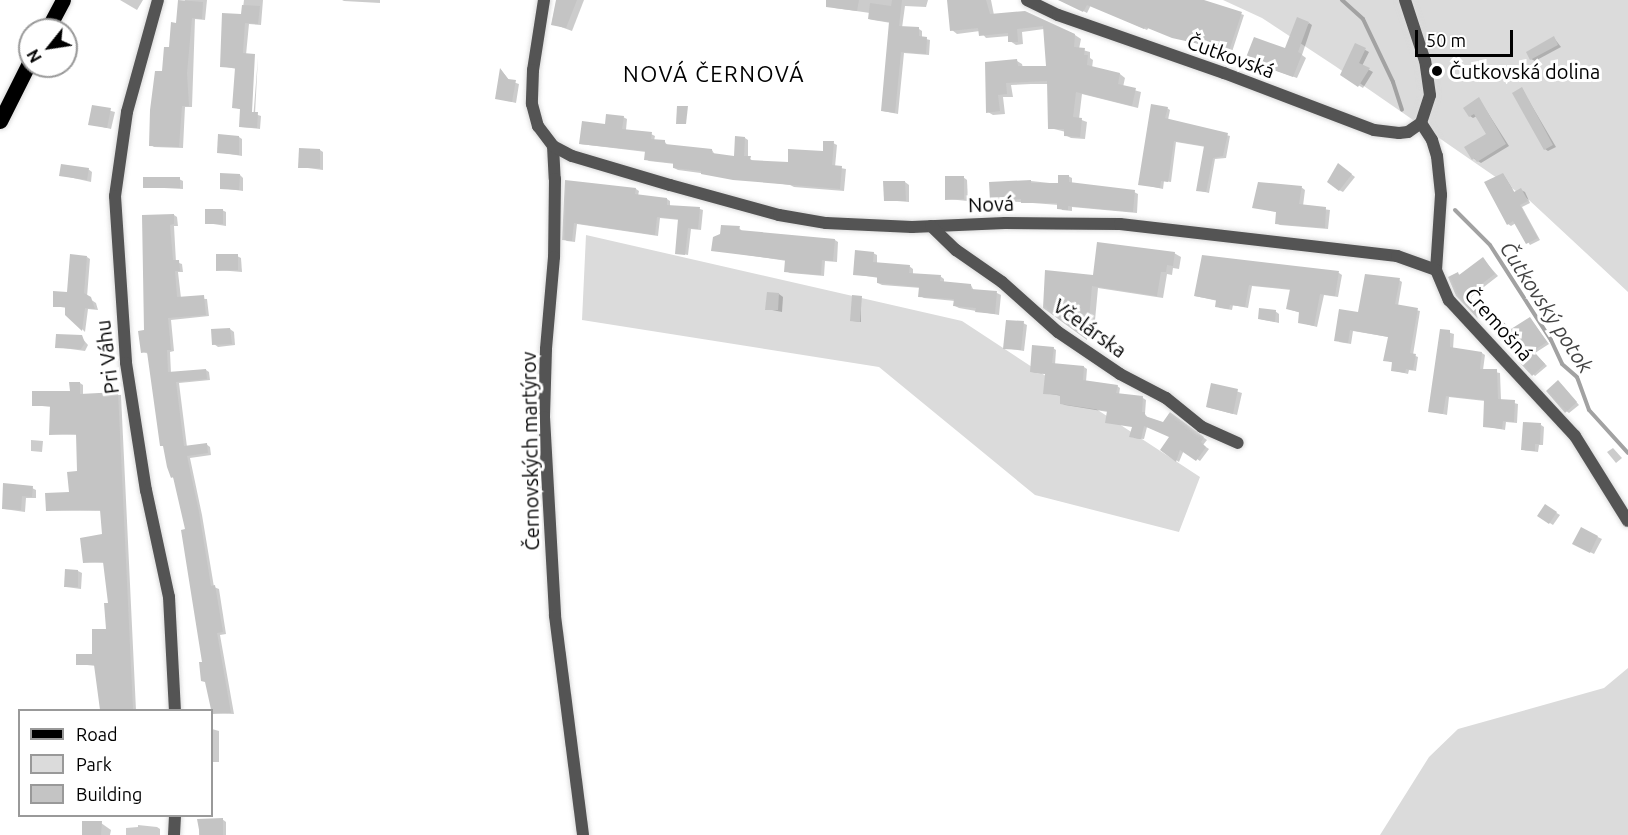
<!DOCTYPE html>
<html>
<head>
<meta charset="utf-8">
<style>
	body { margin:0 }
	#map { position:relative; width:1628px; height:835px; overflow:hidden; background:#fff; font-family:Ubuntu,sans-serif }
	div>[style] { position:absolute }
	.green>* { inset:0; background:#dbdbdb }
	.shadow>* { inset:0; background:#0003 }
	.stream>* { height:4px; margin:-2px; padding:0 2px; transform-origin:2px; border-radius:2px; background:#a2a2a2 }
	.building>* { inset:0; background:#c4c4c4 }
	.roads { filter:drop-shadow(0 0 2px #dbdbdb) drop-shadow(0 0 2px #dbdbdb) }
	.minor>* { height:12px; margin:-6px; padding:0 6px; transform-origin:6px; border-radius:6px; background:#545454 }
	.primary>* { height:15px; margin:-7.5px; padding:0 7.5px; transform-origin:7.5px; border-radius:7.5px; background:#000 }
	.dots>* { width:16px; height:16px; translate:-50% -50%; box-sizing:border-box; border:3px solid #fff; border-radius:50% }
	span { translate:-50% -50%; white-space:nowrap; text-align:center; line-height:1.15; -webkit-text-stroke:6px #fff; paint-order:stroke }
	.street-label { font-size:20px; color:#000 }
	.poi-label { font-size:20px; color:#000 }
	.left { translate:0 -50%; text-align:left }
	.water-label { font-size:21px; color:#434343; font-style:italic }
	.quarter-label { font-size:22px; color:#000; letter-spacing:1.5px }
	.legend { position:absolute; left:18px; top:709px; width:195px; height:108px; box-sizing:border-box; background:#fff; border:2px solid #999; margin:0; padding:8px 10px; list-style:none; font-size:18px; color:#000 }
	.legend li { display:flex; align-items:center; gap:12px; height:30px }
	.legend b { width:30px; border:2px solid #999 }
	.north { position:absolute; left:18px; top:18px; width:60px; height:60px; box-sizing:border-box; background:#fff; border:2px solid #999; border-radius:50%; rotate:240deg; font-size:16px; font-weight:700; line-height:24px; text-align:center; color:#000 }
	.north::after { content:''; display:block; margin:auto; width:21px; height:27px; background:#000; clip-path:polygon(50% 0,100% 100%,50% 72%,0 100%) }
	.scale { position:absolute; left:1415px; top:30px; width:98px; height:27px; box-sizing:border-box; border:3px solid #000; border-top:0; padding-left:8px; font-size:18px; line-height:21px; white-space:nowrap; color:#000; -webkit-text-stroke:4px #fff; paint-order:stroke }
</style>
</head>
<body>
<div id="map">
	<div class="green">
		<i style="clip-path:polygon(1223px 0,1628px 0,1628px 292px,1529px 200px,1335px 66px,1262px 18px)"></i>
		<i style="clip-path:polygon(586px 235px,962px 321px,1200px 477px,1179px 532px,1035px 495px,879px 367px,582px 320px)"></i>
		<i style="clip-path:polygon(1628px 668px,1628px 835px,1380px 835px,1429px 757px,1458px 729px,1604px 688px)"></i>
	</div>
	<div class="shadow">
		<i style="clip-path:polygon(120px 0,143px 0,137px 10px)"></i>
		<i style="clip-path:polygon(185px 0,207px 0,205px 20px,195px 19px,192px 107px,185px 107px,183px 148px,154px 147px,151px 145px,163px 73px)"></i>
		<i style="clip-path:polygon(244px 0,263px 0,261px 25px,249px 24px,246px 55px,250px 120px,253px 120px,258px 57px,255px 114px,261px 116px,260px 129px,241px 127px,242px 110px,234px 107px,237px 69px,221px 66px,242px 16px)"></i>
		<i style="clip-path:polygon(342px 0,380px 0,380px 3px,344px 1px)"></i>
		<i style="clip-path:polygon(558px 0,584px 0,572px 31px,553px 24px)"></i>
		<i style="clip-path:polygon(832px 0,928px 0,926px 7px,905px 6px,902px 28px,919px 29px,922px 31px,922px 38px,930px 40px,929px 55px,904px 53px,898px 114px,883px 111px,891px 23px,873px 20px,869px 19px,870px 13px,835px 8px,831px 6px)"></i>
		<i style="clip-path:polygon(948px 0,991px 0,994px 15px,1024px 13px,1075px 35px,1081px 39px,1079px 49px,1090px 52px,1090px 58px,1093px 60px,1092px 68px,1120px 74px,1125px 78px,1123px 87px,1141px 92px,1138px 108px,1082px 94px,1079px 119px,1087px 122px,1085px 139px,1071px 138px,1065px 135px,1066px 132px,1050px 128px,1048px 84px,1031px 84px,1011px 85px,1013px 97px,1003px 97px,1005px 114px,993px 115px,988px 112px,1017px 61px,1022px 64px,1023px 68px,1048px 67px,1044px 29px,1022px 32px,1023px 44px,1016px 45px,1010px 41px,1009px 36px,986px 38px,980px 31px,957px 34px,952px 30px)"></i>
		<i style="clip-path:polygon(1069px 0,1199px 0,1244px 15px,1231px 55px,1149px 27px,1147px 30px,1091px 5px,1087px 13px,1068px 3px)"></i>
		<i style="clip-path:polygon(1309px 23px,1312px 25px,1302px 55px,1306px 58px,1297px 78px,1246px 60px,1286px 49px)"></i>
		<i style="clip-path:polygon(1554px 38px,1561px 47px,1535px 61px,1531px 59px)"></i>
		<i style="clip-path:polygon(1356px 45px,1369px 52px,1362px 66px,1373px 72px,1363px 88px,1342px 75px)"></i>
		<i style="clip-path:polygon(501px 70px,510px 81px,519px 84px,516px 103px,496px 98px)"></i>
		<i style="clip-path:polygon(1522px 89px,1556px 147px,1548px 151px,1545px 149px)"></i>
		<i style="clip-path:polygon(1479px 99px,1509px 146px,1481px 163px,1473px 158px,1488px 135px,1477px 116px,1473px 118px,1470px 116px)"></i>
		<i style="clip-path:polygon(93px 106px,115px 112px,111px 129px,90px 124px)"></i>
		<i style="clip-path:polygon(1167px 108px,1170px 110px,1168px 120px,1230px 136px,1226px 158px,1215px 159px,1209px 193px,1197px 190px,1206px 147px,1176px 142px,1171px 182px,1164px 181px,1163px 189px,1140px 184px)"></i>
		<i style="clip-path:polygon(623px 117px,627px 119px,626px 130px,651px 134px,655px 136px,654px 141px,665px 142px,668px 146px,712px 150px,715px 155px,735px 158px,745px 138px,748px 140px,748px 157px,754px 162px,790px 164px,824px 153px,833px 143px,837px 145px,835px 167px,846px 169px,844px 191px,794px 187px,790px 185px,678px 170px,674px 168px,675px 164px,649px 161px,646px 159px,646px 152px,580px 144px)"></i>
		<i style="clip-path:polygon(239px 137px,242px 139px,242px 156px,218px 152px)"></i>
		<i style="clip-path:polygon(320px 150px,323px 152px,323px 170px,300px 167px)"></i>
		<i style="clip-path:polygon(1342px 167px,1355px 177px,1343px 192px,1339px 190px)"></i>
		<i style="clip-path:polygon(88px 169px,92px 172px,91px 182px,60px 175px)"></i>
		<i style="clip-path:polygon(1503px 174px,1515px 193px,1521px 190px,1525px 192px,1530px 203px,1522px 207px,1540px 240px,1530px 245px,1516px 223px,1511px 226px,1508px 224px)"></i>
		<i style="clip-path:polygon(240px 175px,243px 178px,243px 191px,221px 188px)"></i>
		<i style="clip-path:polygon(1068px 176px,1072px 178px,1072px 184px,1134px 192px,1138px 194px,1137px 213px,1072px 207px,1072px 211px,1062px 210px,1059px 205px,992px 200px,1031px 181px,1059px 184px)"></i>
		<i style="clip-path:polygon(963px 177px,967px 180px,968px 201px,947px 199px)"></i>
		<i style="clip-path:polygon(179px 179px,183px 181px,183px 189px,145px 187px)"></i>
		<i style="clip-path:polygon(566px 181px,636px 189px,639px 191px,638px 196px,667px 199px,670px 201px,670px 207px,700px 209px,703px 210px,701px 230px,691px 229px,688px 255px,677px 253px,680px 220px,660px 218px,658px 236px,577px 224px,575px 242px,567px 241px,564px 239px)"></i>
		<i style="clip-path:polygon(905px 182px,909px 185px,909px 202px,885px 200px)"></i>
		<i style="clip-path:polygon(1301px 187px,1305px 190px,1303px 206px,1330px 210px,1328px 229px,1280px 225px,1276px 223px,1277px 212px,1254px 207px)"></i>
		<i style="clip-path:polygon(222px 210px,226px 212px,226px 226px,207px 223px)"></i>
		<i style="clip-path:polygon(174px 215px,177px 217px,178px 226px,174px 226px,176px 262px,182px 264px,183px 272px,178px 272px,181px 298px,207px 299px,209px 316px,171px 320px,174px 351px,170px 352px,171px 373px,206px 370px,209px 372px,210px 380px,179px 383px,187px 447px,206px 444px,210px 447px,211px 455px,190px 458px,202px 515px,214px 587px,219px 589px,226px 634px,220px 635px,234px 714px,212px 713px,186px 530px,175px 479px,172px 477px,149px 354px,143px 352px,145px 332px,143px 216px)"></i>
		<i style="clip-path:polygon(739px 228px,743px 232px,835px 240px,838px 242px,837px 262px,825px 261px,824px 276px,790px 273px,786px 271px,787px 261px,713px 250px)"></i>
		<i style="clip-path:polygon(873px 253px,877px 255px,877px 264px,909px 266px,913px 269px,913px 274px,940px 276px,944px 279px,944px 283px,971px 285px,974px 291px,997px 293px,1001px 295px,999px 315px,959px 308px,955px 306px,955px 301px,924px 298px,920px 296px,921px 288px,882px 285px,878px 283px,879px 278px,854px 274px)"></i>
		<i style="clip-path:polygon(1174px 253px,1181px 257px,1179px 269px,1173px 268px,1172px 275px,1167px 274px,1163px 298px,1098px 288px,1093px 342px,1045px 307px,1094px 277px)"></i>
		<i style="clip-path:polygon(237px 256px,241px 258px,242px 272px,218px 270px)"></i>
		<i style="clip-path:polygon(1203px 256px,1339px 273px,1342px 275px,1338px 297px,1324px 295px,1317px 327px,1299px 322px,1301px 313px,1288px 309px,1291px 290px,1252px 286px,1248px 308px,1233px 305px,1232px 310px,1220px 308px,1217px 306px,1218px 301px,1195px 296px)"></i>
		<i style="clip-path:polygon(87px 257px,90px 259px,87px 297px,96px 303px,98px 310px,88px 309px,85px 332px,67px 314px,67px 308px,54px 306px,68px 294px)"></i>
		<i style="clip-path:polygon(1483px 259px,1498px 276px,1471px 297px,1480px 319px,1458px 295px,1458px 274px,1460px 275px)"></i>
		<i style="clip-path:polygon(1399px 280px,1402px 282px,1398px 306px,1420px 311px,1413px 355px,1418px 357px,1416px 371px,1409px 370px,1408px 374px,1392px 370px,1394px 363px,1385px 360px,1389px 337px,1353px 331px,1351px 344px,1339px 342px,1359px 314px)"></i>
		<i style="clip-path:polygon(779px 294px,783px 297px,782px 312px,767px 309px)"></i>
		<i style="clip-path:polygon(861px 297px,861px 322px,853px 321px,851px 320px)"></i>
		<i style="clip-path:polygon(1275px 311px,1279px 314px,1279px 323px,1260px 319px)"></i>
		<i style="clip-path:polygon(1530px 318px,1549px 344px,1535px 353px,1547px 366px,1535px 376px,1533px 374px,1528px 352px,1514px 336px,1507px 343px,1504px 342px,1512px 330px)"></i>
		<i style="clip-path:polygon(1023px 323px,1027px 325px,1024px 351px,1005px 348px)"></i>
		<i style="clip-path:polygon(230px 329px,234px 332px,235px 345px,218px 347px,214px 344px)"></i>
		<i style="clip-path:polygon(1441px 330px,1454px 334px,1453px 349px,1482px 353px,1485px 355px,1483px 370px,1500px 373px,1501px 400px,1518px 404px,1517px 423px,1506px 422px,1505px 430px,1484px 426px,1485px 401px,1449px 397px,1447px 415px,1429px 411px)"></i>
		<i style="clip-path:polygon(81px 337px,88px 345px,85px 351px,56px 347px)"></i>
		<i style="clip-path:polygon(1053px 348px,1056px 350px,1055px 365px,1084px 367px,1087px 369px,1086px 382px,1117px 386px,1120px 388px,1119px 395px,1143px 398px,1146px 400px,1145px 414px,1148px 418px,1164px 423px,1174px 416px,1207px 440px,1203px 445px,1209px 449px,1200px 461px,1184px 450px,1179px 462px,1176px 460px,1171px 436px,1147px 427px,1144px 439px,1134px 438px,1133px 427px,1108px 412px,1065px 405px,1061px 403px,1062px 396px,1045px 393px,1046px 374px,1032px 372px)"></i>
		<i style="clip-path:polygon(80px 383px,83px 385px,83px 395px,121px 395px,136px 710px,101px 710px,96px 666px,78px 664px,93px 655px,107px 631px,110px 605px,104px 563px,84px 562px,104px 535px,102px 511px,48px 510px,71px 493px,78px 473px,78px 435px,51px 434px,51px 407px,33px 405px,72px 393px)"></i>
		<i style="clip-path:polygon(1213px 384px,1242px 393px,1237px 415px,1207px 407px)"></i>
		<i style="clip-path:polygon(1561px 384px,1579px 405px,1569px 413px,1566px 411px)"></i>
		<i style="clip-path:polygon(1541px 425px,1544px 427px,1543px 445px,1539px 445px,1538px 452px,1523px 450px)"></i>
		<i style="clip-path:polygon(31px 440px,43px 441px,42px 452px,31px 451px)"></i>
		<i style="clip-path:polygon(1613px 448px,1622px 458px,1616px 463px,1607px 452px)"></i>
		<i style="clip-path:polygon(32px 488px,36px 490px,36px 498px,26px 498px,25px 512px,4px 509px)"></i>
		<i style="clip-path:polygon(1545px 506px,1560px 515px,1553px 525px,1539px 516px)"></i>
		<i style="clip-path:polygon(1581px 529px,1602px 539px,1594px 554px,1574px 544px)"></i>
		<i style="clip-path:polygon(78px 571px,82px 573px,81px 589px,66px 587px)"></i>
		<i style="clip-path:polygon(212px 729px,219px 731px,219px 762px,212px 762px)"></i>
		<i style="clip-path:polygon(222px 819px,226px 822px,226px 835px,199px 835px,199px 820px)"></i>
		<i style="clip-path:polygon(101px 823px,111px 830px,110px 835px,83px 835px)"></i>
		<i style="clip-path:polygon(138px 825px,157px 827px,160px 829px,160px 835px,126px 835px,126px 828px,138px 827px)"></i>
	</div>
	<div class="stream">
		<i style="left:1342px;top:0;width:28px;rotate:42deg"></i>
		<i style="left:1363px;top:19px;width:70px;rotate:64.5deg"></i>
		<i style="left:1393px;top:82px;width:29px;rotate:72deg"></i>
		<i style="left:1455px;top:210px;width:49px;rotate:45deg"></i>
		<i style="left:1490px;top:245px;width:113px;rotate:57.3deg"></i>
		<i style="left:1551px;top:340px;width:26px;rotate:65deg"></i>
		<i style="left:1562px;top:364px;width:20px;rotate:41deg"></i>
		<i style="left:1577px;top:377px;width:35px;rotate:70deg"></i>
		<i style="left:1589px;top:410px;width:58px;rotate:47.8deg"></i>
	</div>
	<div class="building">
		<i style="clip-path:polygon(178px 0,203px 2px,202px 19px,192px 18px,187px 73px,189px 106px,182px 106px,179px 147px,149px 146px,150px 110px,155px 71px,162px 71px,164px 47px,169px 47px,171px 22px,176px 23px)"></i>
		<i style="clip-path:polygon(556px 0,577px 0,566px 28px,551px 25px)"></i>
		<i style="clip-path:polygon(826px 0,859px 0,857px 11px,826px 7px)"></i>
		<i style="clip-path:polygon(892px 0,902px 0,899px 26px,919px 27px,919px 36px,927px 37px,926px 54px,901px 52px,895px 113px,881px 111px,889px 22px,868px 19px,870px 3px,891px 6px)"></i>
		<i style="clip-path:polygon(947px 0,986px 0,990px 14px,1025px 11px,1075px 34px,1074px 47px,1085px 48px,1084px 55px,1088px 55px,1087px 65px,1120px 73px,1118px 84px,1136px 88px,1132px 106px,1076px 92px,1073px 117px,1082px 118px,1080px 137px,1064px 136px,1064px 129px,1048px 129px,1047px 81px,1025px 82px,1006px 83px,1007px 94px,998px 95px,1000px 111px,986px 113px,985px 62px,1017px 59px,1018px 66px,1046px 66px,1043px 26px,1017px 29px,1018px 42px,1008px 42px,1008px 33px,979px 36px,978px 28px,950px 31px)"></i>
		<i style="clip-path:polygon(1058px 0,1204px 0,1242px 12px,1228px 54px,1199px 44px,1172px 38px,1145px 27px,1144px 29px,1087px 5px,1083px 12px)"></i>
		<i style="clip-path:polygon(242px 5px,260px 6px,258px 24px,245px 23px,243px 53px,255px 54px,252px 112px,258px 112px,257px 128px,239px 127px,240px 109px,232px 108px,235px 68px,220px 67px,222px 13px,241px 14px)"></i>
		<i style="clip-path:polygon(1297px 17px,1309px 22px,1298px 52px,1302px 54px,1293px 77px,1245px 60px,1254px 37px,1285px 48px)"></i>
		<i style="clip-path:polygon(1554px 36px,1558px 45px,1530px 60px,1526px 52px)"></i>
		<i style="clip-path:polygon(1355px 43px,1366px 48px,1359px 63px,1370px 68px,1358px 87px,1340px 75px)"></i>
		<i style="clip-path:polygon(500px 68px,508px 79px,516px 80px,512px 102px,495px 99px)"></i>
		<i style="clip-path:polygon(1522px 87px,1553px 145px,1544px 150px,1512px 93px)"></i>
		<i style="clip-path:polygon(1479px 97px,1506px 144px,1477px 162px,1474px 158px,1472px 160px,1464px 147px,1486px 134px,1474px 114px,1469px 117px,1463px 108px)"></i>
		<i style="clip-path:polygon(1151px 104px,1168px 107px,1165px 118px,1228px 133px,1223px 156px,1213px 158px,1206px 192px,1196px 191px,1204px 146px,1174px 141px,1168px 182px,1161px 181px,1160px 188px,1138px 185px)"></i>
		<i style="clip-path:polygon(92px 105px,111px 108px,107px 128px,88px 125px)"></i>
		<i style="clip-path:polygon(677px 106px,688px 106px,686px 124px,676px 124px)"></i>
		<i style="clip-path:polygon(606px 114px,624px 116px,622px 129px,652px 132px,651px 139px,665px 140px,665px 144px,712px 149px,712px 153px,734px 156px,735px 136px,745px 137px,744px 156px,751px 156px,750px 160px,788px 162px,788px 149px,823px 151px,823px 141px,834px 141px,832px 165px,842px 166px,840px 189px,733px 180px,701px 174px,701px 171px,673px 168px,673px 163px,644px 160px,645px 151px,579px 144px,582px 121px,605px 124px)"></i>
		<i style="clip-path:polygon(218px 134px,239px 136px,239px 155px,217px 153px)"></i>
		<i style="clip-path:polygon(299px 148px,320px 149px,320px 168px,298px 168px)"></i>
		<i style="clip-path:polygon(1338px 163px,1352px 174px,1339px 191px,1327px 182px)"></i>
		<i style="clip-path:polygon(61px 164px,89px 168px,87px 180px,59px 176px)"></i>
		<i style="clip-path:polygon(220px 173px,240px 174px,239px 190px,220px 189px)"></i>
		<i style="clip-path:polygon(1503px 173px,1514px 192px,1521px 188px,1528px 201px,1520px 205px,1538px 238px,1526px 244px,1513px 221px,1507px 225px,1484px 182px)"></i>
		<i style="clip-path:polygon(1058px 175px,1069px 175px,1069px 182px,1135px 190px,1133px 212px,1068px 206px,1068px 210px,1057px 209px,1057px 203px,1021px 203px,1021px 199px,990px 201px,989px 182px,1031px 180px,1031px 183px,1058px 183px)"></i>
		<i style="clip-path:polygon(945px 176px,964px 176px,964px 199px,945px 200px)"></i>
		<i style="clip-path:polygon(143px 177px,180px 177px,180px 188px,143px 188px)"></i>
		<i style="clip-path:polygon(565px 180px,636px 188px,635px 194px,667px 198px,667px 205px,700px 207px,698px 229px,688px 228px,685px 255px,675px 254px,678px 219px,657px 217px,655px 235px,574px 223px,572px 241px,562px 240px)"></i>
		<i style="clip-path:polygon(883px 181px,905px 181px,906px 201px,884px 201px)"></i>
		<i style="clip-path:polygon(1258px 182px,1302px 186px,1299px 204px,1326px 207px,1325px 228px,1275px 224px,1276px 212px,1252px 208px)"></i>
		<i style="clip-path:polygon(205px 209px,223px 209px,223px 224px,205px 224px)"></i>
		<i style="clip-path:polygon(174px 214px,174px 224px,170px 225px,173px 260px,179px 260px,180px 271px,175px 271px,177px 297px,204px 295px,206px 315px,168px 318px,171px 350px,167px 350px,168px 372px,206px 369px,207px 379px,176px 382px,184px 446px,207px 443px,208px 453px,187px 456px,199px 512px,211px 586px,215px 585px,223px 632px,217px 633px,231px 713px,212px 714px,205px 682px,201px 681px,199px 662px,202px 662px,181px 530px,185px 529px,173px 477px,171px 478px,167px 467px,163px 446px,160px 446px,147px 352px,141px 353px,138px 331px,144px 330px,142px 215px)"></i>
		<i style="clip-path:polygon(721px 225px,740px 226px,739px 230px,835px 239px,833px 261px,822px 260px,821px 275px,784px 272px,785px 260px,711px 251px,713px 237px,720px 234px)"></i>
		<i style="clip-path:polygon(1097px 242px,1175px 252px,1173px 266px,1167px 265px,1166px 272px,1161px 272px,1157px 296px,1092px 286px,1087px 340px,1043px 308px,1045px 270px,1093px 275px)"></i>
		<i style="clip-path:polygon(855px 250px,874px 252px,873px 262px,910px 265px,909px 273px,941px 275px,940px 281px,971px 284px,971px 289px,997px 291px,995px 314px,975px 312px,976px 308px,953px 306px,954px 299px,918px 297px,919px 287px,877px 283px,877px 277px,853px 275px)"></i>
		<i style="clip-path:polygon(70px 254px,87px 256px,84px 293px,91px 297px,95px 309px,85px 308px,82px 331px,65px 315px,65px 307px,53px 307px,53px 291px,67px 292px)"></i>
		<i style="clip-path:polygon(216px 254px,238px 254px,238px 270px,216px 271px)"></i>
		<i style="clip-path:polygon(1202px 255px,1339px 271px,1335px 296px,1320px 294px,1314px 326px,1298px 323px,1299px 312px,1286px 309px,1290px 289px,1249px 285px,1245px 307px,1230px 305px,1229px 309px,1215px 307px,1216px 300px,1194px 296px)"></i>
		<i style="clip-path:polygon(1483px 257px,1495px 274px,1468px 294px,1478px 319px,1456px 296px,1448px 277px,1458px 272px,1459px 275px)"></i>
		<i style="clip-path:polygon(1365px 274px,1400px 278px,1395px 304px,1418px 308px,1410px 353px,1416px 354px,1413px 370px,1406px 369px,1405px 373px,1391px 371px,1392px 362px,1383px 361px,1388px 337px,1350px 330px,1348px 343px,1334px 341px,1339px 309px,1358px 312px)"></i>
		<i style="clip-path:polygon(767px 292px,779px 293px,778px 310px,765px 310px)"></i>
		<i style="clip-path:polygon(852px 295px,862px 296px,860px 322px,850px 321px)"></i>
		<i style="clip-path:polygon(1259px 308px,1276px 310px,1275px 322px,1258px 319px)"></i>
		<i style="clip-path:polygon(1530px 317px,1547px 342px,1533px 351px,1545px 364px,1532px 376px,1519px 362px,1526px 352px,1511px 334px,1503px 343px,1490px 328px,1499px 318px,1511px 329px)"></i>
		<i style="clip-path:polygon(1006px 320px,1024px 321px,1021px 350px,1003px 349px)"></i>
		<i style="clip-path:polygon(230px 328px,232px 344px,212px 345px,211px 329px)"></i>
		<i style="clip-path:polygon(1440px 329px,1450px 330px,1450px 347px,1482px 352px,1480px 369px,1497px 369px,1498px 399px,1515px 400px,1514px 422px,1503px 421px,1502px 429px,1483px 427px,1484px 400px,1446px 396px,1443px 414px,1428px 412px)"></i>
		<i style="clip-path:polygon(56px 334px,82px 335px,85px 343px,81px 349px,55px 348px)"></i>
		<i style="clip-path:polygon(1032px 345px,1054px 347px,1052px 363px,1084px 366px,1083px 380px,1118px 385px,1116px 393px,1143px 396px,1142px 412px,1145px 412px,1145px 416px,1163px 422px,1170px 412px,1204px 437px,1201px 442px,1206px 447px,1196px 461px,1180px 450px,1176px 462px,1160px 450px,1169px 437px,1144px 426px,1141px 439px,1129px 437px,1132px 427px,1105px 423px,1107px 411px,1060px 404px,1060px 395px,1043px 394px,1045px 374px,1030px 372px)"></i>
		<i style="clip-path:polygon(1558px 380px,1577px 402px,1565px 413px,1546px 391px)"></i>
		<i style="clip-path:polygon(69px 382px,80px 382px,80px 394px,118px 392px,133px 709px,100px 710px,94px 665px,76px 665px,76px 654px,92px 654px,92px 629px,106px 629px,104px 603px,108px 603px,103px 562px,83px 563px,80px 538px,102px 534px,100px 510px,46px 511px,45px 493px,69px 492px,67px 472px,77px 471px,76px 434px,49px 435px,50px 406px,32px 406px,32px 391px,70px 391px)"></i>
		<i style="clip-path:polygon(1211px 383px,1238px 389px,1233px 414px,1206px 407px)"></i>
		<i style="clip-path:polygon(1523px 422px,1541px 423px,1540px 444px,1535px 444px,1535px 451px,1521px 450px)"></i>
		<i style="clip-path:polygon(3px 483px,33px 486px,32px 497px,22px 496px,21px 510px,2px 509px)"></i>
		<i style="clip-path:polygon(1545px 504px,1557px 512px,1549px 524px,1537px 516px)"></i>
		<i style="clip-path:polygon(1581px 527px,1598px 536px,1590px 553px,1572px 544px)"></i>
		<i style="clip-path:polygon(65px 569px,78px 570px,78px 587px,64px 587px)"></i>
		<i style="clip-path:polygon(223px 818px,223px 835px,200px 835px,197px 819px)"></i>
		<i style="clip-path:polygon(82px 821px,102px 821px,101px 835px,82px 835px)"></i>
	</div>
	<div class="roads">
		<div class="minor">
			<i style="left:158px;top:0;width:116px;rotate:105.5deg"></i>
			<i style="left:127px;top:112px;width:85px;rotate:98.1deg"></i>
			<i style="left:115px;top:196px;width:167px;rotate:86.2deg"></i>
			<i style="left:126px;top:363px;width:129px;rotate:81.1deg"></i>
			<i style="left:146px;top:490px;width:109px;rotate:77.9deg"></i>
			<i style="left:169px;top:597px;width:113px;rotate:87deg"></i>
			<i style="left:544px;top:0;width:71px;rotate:98.9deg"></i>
			<i style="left:533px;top:70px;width:34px;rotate:92deg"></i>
			<i style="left:532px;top:104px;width:23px;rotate:75deg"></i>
			<i style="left:538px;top:126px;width:25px;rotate:53deg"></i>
			<i style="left:553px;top:146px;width:33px;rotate:87deg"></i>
			<i style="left:555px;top:179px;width:78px;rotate:90.7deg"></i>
			<i style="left:554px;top:257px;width:92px;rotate:95deg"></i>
			<i style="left:546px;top:349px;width:68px;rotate:91.7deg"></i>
			<i style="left:544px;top:417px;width:199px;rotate:86.8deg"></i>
			<i style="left:555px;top:616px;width:221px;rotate:82.7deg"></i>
			<i style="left:1027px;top:0;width:34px;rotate:26deg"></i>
			<i style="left:1058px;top:15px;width:176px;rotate:19.3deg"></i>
			<i style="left:1224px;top:73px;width:160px;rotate:20.8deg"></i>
			<i style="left:1374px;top:130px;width:25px;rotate:7deg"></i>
			<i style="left:1399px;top:133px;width:9px;rotate:-6deg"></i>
			<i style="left:1408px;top:132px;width:16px;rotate:-35deg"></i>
			<i style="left:1421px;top:123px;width:29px;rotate:-72deg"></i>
			<i style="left:1430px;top:95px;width:34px;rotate:-98deg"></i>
			<i style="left:1425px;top:61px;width:64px;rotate:-108.2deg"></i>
			<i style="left:1421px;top:123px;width:20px;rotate:57deg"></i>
			<i style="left:1432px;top:140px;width:17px;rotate:73deg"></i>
			<i style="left:1437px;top:156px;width:39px;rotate:84deg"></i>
			<i style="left:1441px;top:195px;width:75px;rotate:93.8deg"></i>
			<i style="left:1436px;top:270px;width:33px;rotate:67deg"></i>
			<i style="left:1449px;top:300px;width:185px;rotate:47.2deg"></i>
			<i style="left:1575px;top:436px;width:100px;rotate:58.1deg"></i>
			<i style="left:553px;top:146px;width:21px;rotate:28deg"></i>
			<i style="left:572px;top:156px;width:102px;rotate:16.5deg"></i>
			<i style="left:670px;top:185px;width:113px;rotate:15.4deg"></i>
			<i style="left:779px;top:215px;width:48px;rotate:9.7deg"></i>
			<i style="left:826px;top:223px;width:86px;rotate:2.7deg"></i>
			<i style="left:912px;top:227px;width:93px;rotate:-2.5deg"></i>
			<i style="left:1005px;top:223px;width:115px;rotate:0.5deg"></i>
			<i style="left:1120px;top:224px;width:279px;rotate:6.6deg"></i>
			<i style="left:1397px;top:256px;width:41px;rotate:19.7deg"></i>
			<i style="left:931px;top:226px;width:35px;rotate:44deg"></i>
			<i style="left:956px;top:250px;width:56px;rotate:34.8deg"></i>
			<i style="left:1002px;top:282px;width:75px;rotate:41.8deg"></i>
			<i style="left:1058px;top:332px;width:75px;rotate:34.1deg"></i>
			<i style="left:1120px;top:374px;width:52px;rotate:27.6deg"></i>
			<i style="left:1166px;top:398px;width:46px;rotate:38.9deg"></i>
			<i style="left:1202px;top:427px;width:39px;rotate:24deg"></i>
			<i style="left:174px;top:835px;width:19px;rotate:-87deg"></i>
		</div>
		<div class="primary">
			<i style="left:47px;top:30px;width:34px;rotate:-62deg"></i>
			<i style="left:0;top:121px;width:67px;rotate:-63.4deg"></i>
		</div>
	</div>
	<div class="dots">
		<i style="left:1437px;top:71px;background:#000"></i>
	</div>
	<div class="street-label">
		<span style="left:1231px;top:56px;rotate:20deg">Čutkovská</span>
		<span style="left:991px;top:204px;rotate:-2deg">Nová</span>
		<span style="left:1499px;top:324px;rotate:48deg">Čremošná</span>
		<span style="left:1090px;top:328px;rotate:36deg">Včelárska</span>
		<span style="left:107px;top:357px;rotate:-97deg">Pri Váhu</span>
		<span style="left:530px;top:451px;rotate:-91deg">Černovských martýrov</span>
	</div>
	<div class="poi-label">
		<span class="left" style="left:1449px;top:71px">Čutkovská dolina</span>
	</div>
	<div class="water-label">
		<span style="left:1547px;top:307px;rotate:57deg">Čutkovský potok</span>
	</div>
	<div class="quarter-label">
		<span style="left:714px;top:74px">NOVÁ ČERNOVÁ</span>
	</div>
	<ul class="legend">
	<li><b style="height:8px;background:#000"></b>Road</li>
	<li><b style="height:16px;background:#dbdbdb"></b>Park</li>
	<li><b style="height:16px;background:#c4c4c4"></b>Building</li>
	</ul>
	<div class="north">N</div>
	<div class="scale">50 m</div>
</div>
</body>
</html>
